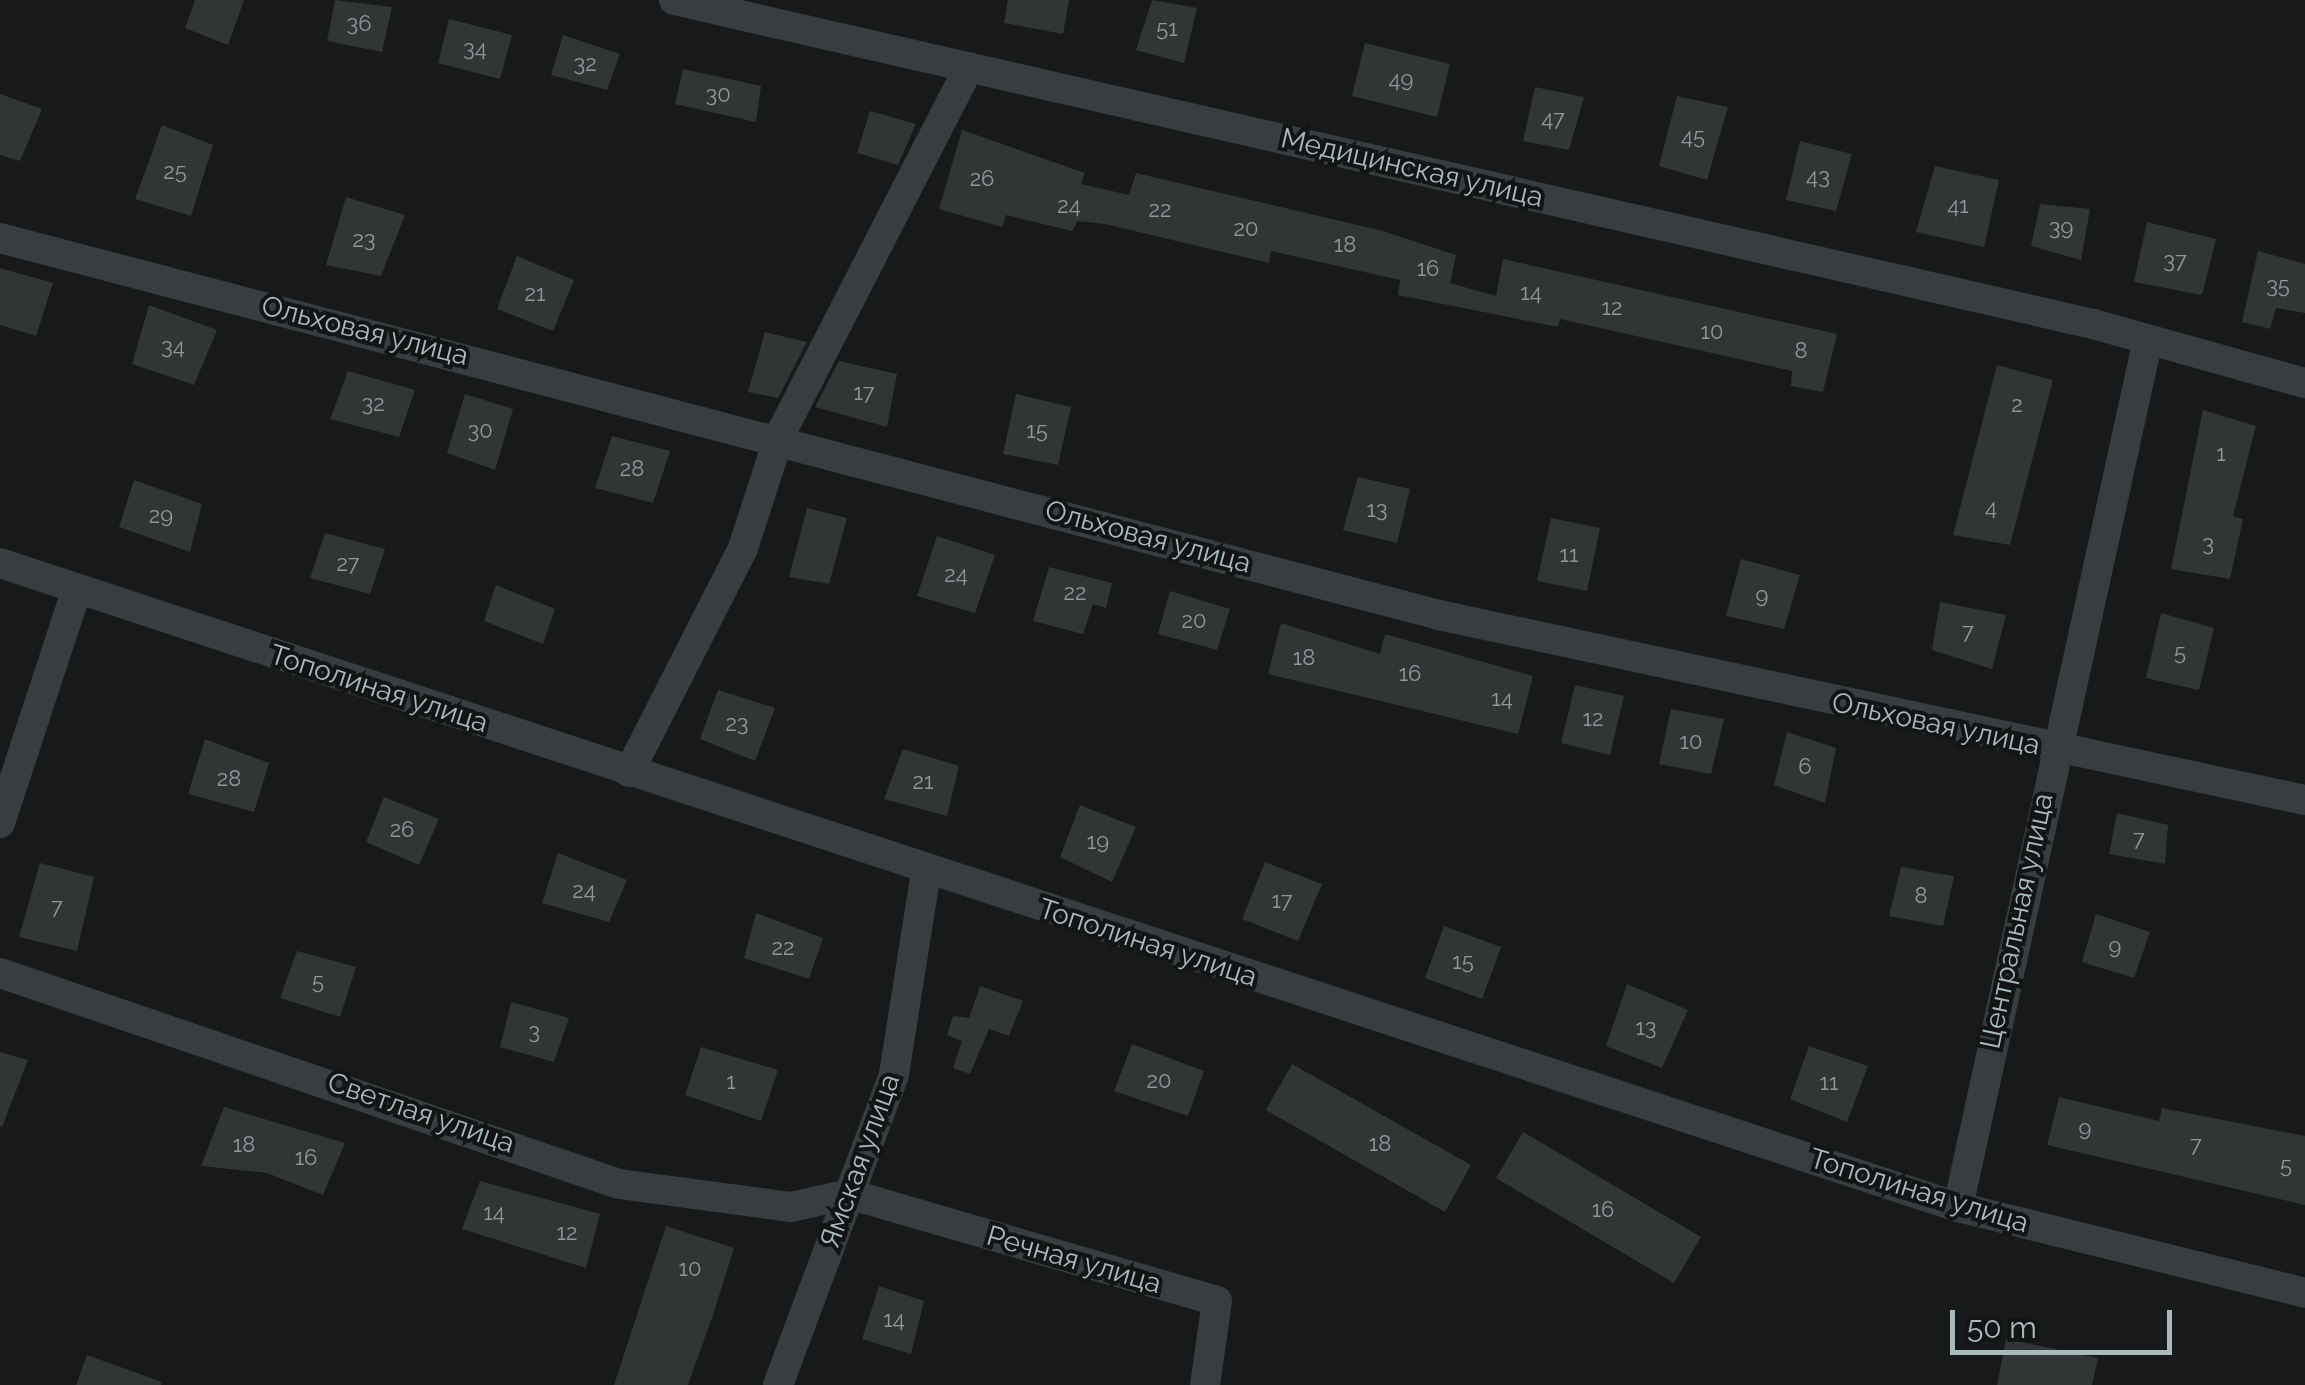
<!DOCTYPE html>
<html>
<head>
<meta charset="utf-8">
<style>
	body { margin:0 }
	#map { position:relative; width:2305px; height:1385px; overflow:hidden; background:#17191a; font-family:Raleway,sans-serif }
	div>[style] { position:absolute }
	.building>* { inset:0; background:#323536 }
	.minor>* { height:30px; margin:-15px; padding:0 15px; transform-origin:15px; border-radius:15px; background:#383e3f }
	span { translate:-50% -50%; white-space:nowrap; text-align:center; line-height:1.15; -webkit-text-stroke:8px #121415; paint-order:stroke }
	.number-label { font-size:22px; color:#8b9999 }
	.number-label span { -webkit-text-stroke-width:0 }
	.street-label { font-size:28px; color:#a9baba }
	.scale { position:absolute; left:1950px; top:1310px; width:222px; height:45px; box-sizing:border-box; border:5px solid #a9baba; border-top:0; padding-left:12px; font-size:30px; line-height:35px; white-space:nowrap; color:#a9baba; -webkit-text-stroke:8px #121415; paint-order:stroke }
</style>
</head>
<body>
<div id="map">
	<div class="building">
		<i style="clip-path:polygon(195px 0,244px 0,228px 45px,185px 28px)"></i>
		<i style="clip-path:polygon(335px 0,392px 7px,382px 52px,327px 41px)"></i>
		<i style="clip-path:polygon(1008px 0,1069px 0,1063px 34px,1004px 23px)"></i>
		<i style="clip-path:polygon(1152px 0,1197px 8px,1184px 63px,1136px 50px)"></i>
		<i style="clip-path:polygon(449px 19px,512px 35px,500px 79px,438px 63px)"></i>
		<i style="clip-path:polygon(563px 35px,620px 54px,607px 90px,551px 75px)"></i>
		<i style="clip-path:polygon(1365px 43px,1450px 64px,1437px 117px,1352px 96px)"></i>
		<i style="clip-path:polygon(683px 69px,761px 86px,756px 122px,675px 104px)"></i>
		<i style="clip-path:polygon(1535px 87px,1584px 97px,1569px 150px,1523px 141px)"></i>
		<i style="clip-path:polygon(0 94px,42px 109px,20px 161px,0 155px)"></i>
		<i style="clip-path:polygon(1677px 96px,1728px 107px,1707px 180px,1659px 166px)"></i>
		<i style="clip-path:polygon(870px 111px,916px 124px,898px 165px,857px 153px)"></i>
		<i style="clip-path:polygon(162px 125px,213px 145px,191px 216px,135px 199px)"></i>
		<i style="clip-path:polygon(962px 130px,1085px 173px,1081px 184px,1129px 195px,1136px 173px,1383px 231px,1456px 255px,1450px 283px,1496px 296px,1503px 259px,1837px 334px,1823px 392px,1791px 386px,1792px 371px,1560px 319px,1558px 327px,1398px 295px,1400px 280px,1271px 251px,1269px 263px,1105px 224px,1078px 221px,1072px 231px,1006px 215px,1002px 227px,939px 209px)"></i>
		<i style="clip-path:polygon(1800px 141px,1852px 154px,1836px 211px,1786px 200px)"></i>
		<i style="clip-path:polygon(1935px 166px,1999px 180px,1984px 247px,1916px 232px)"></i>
		<i style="clip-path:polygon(346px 197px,405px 215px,381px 276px,326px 265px)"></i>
		<i style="clip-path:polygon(2040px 204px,2090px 209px,2081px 260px,2031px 246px)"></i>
		<i style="clip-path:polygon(2147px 222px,2216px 239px,2202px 295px,2134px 282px)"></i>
		<i style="clip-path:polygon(2258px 251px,2305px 264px,2305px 313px,2276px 308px,2270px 329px,2242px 322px)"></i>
		<i style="clip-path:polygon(517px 256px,574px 280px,553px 331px,497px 309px)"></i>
		<i style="clip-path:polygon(0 268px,53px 283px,36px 336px,0 325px)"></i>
		<i style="clip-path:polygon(149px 305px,217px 330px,194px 385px,132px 364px)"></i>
		<i style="clip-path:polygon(765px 332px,807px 342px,778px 398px,748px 392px)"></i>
		<i style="clip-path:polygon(839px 361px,897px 374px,887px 427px,815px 407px)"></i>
		<i style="clip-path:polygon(1997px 365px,2053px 380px,2010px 545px,1953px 535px)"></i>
		<i style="clip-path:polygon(348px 371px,415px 390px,399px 437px,330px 419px)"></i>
		<i style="clip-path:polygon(465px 394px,513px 409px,495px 470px,447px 453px)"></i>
		<i style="clip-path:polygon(1016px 394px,1071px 407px,1058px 465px,1003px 454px)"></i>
		<i style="clip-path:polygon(2203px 410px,2256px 426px,2233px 516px,2243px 519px,2230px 579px,2171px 569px)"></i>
		<i style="clip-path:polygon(612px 436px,670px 451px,653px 503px,595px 488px)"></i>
		<i style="clip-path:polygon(1358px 477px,1410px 489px,1397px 543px,1343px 530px)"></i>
		<i style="clip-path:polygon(134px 480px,202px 504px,190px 552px,119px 527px)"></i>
		<i style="clip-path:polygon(807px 508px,847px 518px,829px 584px,789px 577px)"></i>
		<i style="clip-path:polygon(1551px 518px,1600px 528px,1587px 591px,1537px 581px)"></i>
		<i style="clip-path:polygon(325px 533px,385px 549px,370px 594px,310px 578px)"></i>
		<i style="clip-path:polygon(937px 536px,995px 555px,975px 613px,917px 596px)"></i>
		<i style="clip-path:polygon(1741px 559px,1800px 575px,1784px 629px,1726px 616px)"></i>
		<i style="clip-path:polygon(1049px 567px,1112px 583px,1106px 608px,1093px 604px,1083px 634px,1033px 621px)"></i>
		<i style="clip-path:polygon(496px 585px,555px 609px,543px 644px,484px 621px)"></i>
		<i style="clip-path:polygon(1170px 591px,1230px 609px,1217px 650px,1158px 634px)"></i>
		<i style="clip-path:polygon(1940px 602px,2006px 615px,1992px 669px,1932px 650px)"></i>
		<i style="clip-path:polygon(2161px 613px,2214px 628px,2199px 690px,2146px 678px)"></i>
		<i style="clip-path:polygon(1281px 623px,1380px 654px,1385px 634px,1533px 676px,1518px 734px,1268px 674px)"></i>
		<i style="clip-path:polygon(1575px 685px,1624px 696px,1610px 755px,1561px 743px)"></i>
		<i style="clip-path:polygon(718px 690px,775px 708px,755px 761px,700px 739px)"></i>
		<i style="clip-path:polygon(1671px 709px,1724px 719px,1711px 774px,1659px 764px)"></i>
		<i style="clip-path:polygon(1787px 732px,1836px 748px,1825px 803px,1774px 785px)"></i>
		<i style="clip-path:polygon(205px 739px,269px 763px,254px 812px,188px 794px)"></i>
		<i style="clip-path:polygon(903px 749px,959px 766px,947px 816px,884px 799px)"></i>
		<i style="clip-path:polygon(384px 797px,439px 819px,419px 865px,366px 842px)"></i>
		<i style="clip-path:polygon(1080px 805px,1136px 827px,1112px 882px,1060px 857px)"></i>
		<i style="clip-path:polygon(2117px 813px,2168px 825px,2165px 864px,2109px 854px)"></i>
		<i style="clip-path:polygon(558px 853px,627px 880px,609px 922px,542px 903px)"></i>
		<i style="clip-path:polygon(1265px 862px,1322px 884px,1298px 941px,1242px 919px)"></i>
		<i style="clip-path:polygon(40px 863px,94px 877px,77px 951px,19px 937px)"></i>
		<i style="clip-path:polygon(1901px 867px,1954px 876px,1943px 926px,1889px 916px)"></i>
		<i style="clip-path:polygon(756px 913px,823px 938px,809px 979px,744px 958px)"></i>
		<i style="clip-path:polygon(2096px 914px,2150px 932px,2134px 978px,2082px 962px)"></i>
		<i style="clip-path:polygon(1444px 926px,1501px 947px,1482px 999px,1425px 978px)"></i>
		<i style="clip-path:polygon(297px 951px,356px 967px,340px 1017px,280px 998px)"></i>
		<i style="clip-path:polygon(1627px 984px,1688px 1010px,1662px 1068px,1606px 1046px)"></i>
		<i style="clip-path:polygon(980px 986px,1023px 1001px,1009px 1036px,989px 1029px,970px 1074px,953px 1068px,962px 1041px,947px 1035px,953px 1016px,969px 1018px)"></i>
		<i style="clip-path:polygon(511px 1002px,569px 1018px,554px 1062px,500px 1047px)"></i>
		<i style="clip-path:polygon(1132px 1044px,1204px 1071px,1188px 1116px,1114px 1091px)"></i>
		<i style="clip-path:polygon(1809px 1046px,1868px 1066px,1847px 1122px,1790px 1099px)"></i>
		<i style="clip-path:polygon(701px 1047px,778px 1070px,761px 1121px,685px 1095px)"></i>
		<i style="clip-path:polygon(0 1052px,28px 1060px,2px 1127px,0 1126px)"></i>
		<i style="clip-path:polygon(1292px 1064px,1471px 1165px,1445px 1212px,1266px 1110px)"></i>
		<i style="clip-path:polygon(2059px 1097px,2159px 1121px,2162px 1108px,2305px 1136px,2305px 1205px,2047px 1145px)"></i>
		<i style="clip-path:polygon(224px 1107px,345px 1143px,323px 1195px,267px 1173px,201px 1166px)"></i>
		<i style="clip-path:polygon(1523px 1132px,1701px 1237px,1674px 1283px,1496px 1178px)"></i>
		<i style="clip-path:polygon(480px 1181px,600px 1214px,586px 1268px,462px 1229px)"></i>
		<i style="clip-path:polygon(666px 1226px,734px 1248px,714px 1312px,688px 1385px,614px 1385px)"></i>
		<i style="clip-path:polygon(879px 1286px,924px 1301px,911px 1354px,862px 1339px)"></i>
		<i style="clip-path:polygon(2006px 1339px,2098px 1358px,2092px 1385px,1997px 1385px)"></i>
		<i style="clip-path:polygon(87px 1355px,162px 1382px,161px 1385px,76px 1385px)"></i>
	</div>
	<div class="minor">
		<i style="left:674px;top:0;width:1456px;rotate:12.86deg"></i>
		<i style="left:2093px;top:324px;width:220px;rotate:15.6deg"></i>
		<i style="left:0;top:238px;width:1488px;rotate:14.68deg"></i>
		<i style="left:1439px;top:615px;width:886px;rotate:12.06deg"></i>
		<i style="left:0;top:563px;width:2061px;rotate:18.21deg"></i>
		<i style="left:1958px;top:1207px;width:357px;rotate:13.9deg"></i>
		<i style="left:629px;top:772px;width:251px;rotate:-63deg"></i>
		<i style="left:743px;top:548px;width:117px;rotate:-72deg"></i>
		<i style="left:779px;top:437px;width:416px;rotate:-62.8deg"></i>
		<i style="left:0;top:823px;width:246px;rotate:-71.8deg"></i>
		<i style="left:0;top:973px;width:654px;rotate:18.82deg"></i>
		<i style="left:619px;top:1184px;width:174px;rotate:7.6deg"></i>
		<i style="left:791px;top:1207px;width:59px;rotate:-12.6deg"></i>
		<i style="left:849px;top:1194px;width:383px;rotate:16.2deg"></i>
		<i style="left:1217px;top:1301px;width:85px;rotate:98.1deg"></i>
		<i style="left:1958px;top:1207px;width:883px;rotate:-77.65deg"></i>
		<i style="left:778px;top:1385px;width:332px;rotate:-69.5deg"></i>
		<i style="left:894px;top:1074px;width:206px;rotate:-81deg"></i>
	</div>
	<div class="number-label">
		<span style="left:359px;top:24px">36</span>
		<span style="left:1167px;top:29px">51</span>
		<span style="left:475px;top:49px">34</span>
		<span style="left:585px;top:64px">32</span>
		<span style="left:1401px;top:80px">49</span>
		<span style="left:718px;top:95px">30</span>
		<span style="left:1553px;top:119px">47</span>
		<span style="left:1693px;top:137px">45</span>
		<span style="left:175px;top:172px">25</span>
		<span style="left:1818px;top:177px">43</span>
		<span style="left:982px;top:179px">26</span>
		<span style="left:1069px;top:206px">24</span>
		<span style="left:1958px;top:206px">41</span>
		<span style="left:1160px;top:210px">22</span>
		<span style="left:2061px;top:228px">39</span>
		<span style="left:1246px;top:229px">20</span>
		<span style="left:364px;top:240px">23</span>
		<span style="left:1345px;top:245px">18</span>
		<span style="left:2175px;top:261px">37</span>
		<span style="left:1428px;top:269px">16</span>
		<span style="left:2278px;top:286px">35</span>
		<span style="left:1531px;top:293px">14</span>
		<span style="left:535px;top:294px">21</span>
		<span style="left:1612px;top:308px">12</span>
		<span style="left:1712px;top:332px">10</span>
		<span style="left:173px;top:347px">34</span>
		<span style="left:1801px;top:351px">8</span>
		<span style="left:864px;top:393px">17</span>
		<span style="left:373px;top:404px">32</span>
		<span style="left:2017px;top:405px">2</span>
		<span style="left:480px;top:431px">30</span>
		<span style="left:1037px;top:431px">15</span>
		<span style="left:2221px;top:454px">1</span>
		<span style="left:632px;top:469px">28</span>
		<span style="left:1991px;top:508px">4</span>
		<span style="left:1377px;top:510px">13</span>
		<span style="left:161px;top:516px">29</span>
		<span style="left:2208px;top:544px">3</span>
		<span style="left:1569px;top:555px">11</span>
		<span style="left:348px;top:564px">27</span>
		<span style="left:956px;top:575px">24</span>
		<span style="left:1075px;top:593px">22</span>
		<span style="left:1762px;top:596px">9</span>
		<span style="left:1194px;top:621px">20</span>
		<span style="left:1968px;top:632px">7</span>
		<span style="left:2180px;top:653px">5</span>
		<span style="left:1304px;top:658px">18</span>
		<span style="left:1410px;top:674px">16</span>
		<span style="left:1502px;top:699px">14</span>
		<span style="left:1593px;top:719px">12</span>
		<span style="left:737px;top:724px">23</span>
		<span style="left:1691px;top:742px">10</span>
		<span style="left:1805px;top:767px">6</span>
		<span style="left:229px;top:779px">28</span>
		<span style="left:923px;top:782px">21</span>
		<span style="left:402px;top:830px">26</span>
		<span style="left:2139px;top:839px">7</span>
		<span style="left:1098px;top:842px">19</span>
		<span style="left:584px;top:891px">24</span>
		<span style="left:1921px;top:896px">8</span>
		<span style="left:1282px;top:901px">17</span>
		<span style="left:57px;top:907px">7</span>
		<span style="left:2115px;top:947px">9</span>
		<span style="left:783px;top:948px">22</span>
		<span style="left:1463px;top:962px">15</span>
		<span style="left:318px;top:982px">5</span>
		<span style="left:1646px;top:1028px">13</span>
		<span style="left:534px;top:1032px">3</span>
		<span style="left:1159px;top:1081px">20</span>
		<span style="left:731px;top:1082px">1</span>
		<span style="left:1829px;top:1083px">11</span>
		<span style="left:2085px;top:1129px">9</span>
		<span style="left:1380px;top:1144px">18</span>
		<span style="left:244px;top:1145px">18</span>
		<span style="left:2196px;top:1145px">7</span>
		<span style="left:306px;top:1158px">16</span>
		<span style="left:2286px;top:1166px">5</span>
		<span style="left:1603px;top:1210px">16</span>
		<span style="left:494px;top:1213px">14</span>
		<span style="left:567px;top:1233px">12</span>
		<span style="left:690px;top:1269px">10</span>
		<span style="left:894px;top:1320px">14</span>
	</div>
	<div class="street-label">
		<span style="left:1412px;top:168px;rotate:13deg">Медицинская улица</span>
		<span style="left:365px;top:331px;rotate:14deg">Ольховая улица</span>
		<span style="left:1148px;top:537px;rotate:15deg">Ольховая улица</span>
		<span style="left:379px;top:689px;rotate:18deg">Тополиная улица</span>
		<span style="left:1936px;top:724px;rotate:12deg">Ольховая улица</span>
		<span style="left:2017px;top:921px;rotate:-78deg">Центральная улица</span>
		<span style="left:1148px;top:943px;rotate:18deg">Тополиная улица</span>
		<span style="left:421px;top:1113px;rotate:19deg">Светлая улица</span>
		<span style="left:860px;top:1161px;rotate:-70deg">Ямская улица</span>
		<span style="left:1919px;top:1191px;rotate:17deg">Тополиная улица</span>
		<span style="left:1074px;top:1260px;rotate:16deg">Речная улица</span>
	</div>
	<div class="scale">50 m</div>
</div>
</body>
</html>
